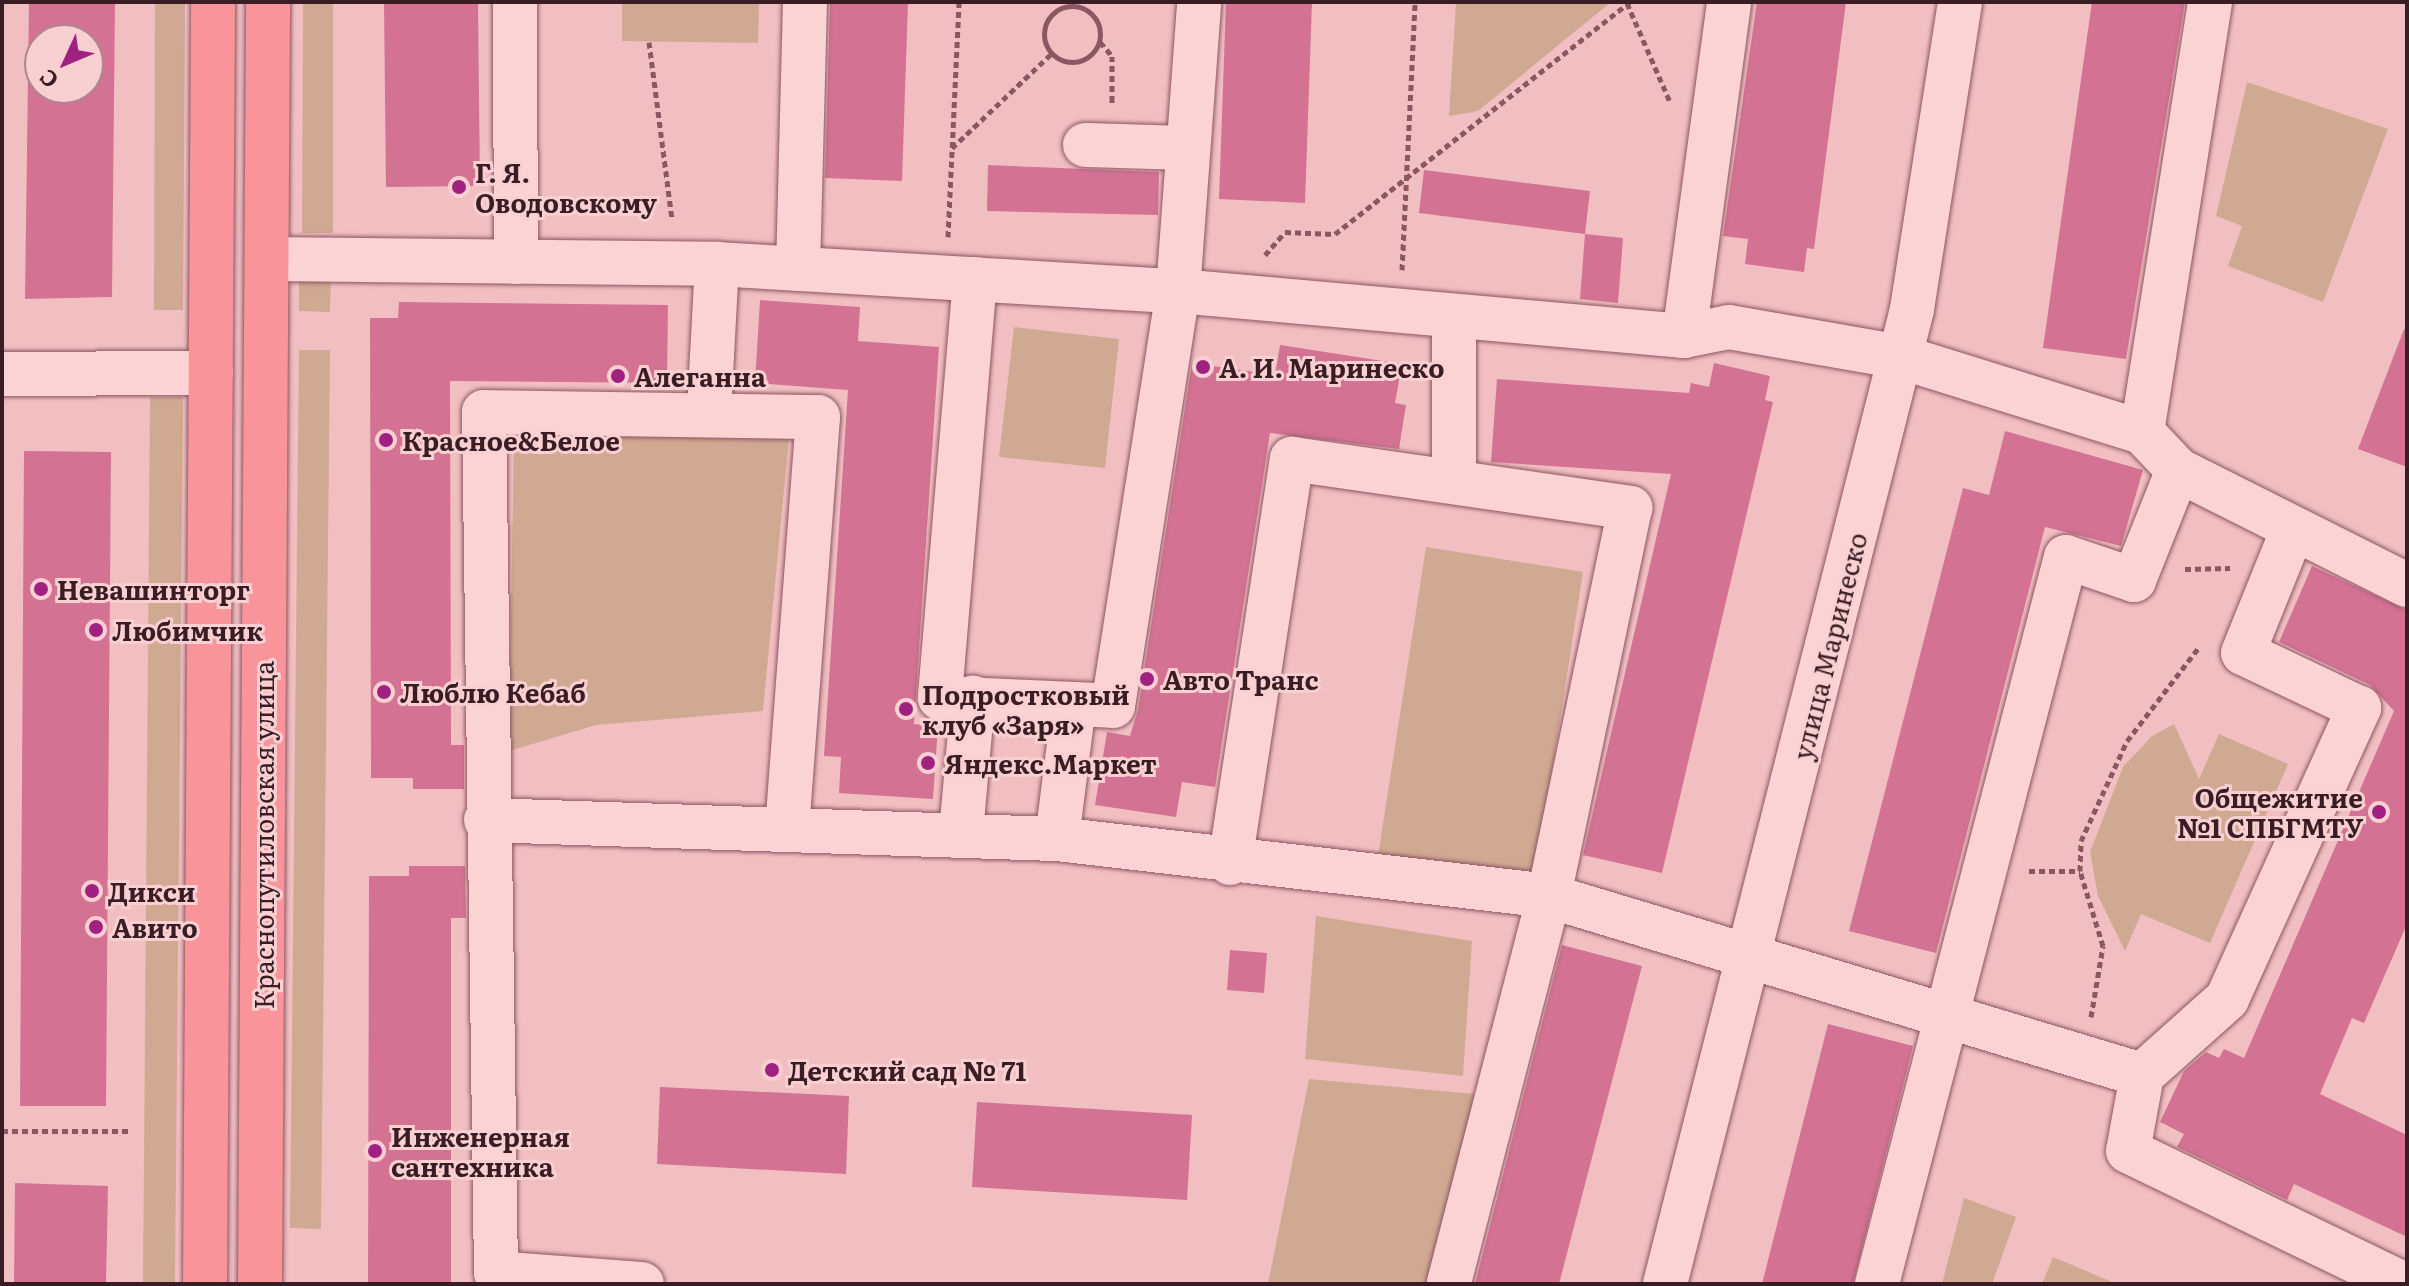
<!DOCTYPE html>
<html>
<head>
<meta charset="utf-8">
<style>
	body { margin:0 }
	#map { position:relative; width:2409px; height:1286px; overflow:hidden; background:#f1bfc2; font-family:Literata,serif }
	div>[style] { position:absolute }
	.green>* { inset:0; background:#d0a992 }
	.building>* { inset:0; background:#d37293 }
	.path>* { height:5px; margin-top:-2.5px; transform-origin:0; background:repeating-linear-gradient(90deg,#8c5662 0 6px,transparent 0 10px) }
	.path>.ring { margin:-2.5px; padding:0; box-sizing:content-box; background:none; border:5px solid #8c5662; border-radius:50% }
	.roads { filter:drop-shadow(0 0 2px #8c5662) drop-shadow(0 0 2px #8c5662) }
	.minor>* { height:44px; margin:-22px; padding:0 22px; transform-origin:22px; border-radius:22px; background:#fbd3d5 }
	.major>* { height:44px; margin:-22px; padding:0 22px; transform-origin:22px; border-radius:22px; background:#f8949a }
	.dots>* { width:22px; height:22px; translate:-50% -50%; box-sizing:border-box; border:4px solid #f8d0d1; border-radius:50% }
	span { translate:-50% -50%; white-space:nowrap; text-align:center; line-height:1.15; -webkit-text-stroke:6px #f8d0d1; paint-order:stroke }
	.poi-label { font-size:26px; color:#3a1c24; font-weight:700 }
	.left { translate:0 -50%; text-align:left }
	.right { translate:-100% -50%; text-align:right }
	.street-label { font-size:26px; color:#3a1c24 }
	.frame { position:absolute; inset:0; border:4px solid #3a1c24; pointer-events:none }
	.north { position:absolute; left:24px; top:24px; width:80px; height:80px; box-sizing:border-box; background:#f8d0d1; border:2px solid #ac888c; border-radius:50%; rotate:226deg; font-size:22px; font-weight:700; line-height:32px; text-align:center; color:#3a1c24 }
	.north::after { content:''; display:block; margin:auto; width:28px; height:36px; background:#a02182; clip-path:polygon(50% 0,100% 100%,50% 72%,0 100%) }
</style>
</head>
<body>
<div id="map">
	<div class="green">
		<i style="clip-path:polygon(155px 2px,185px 2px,183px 310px,154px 310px)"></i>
		<i style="clip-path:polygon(303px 2px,333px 2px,333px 233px,302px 233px)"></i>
		<i style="clip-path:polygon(622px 2px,759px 2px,758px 43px,622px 41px)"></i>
		<i style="clip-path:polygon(1456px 2px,1611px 2px,1478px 111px,1449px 116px)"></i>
		<i style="clip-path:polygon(2247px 82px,2388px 129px,2323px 302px,2228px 266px,2242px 226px,2216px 216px)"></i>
		<i style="clip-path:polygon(299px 275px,331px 275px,330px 312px,299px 311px)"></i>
		<i style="clip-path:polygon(1014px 327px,1119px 339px,1105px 468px,999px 457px)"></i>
		<i style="clip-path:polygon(299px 350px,330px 350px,321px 1229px,290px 1228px)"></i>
		<i style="clip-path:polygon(150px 397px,183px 397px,175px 1284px,143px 1284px)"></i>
		<i style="clip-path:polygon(514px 434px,789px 437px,763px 711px,596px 725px,509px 751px)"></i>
		<i style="clip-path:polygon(1426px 547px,1583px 572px,1535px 881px,1378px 856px)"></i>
		<i style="clip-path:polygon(2174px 724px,2199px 779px,2219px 734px,2288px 764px,2210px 943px,2141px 914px,2125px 951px,2098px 896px,2090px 852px,2123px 767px,2152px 736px)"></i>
		<i style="clip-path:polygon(1316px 916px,1472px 941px,1463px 1076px,1305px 1059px)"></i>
		<i style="clip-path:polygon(1309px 1079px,1475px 1094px,1429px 1284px,1268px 1284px)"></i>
		<i style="clip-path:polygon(1964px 1198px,2016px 1217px,1992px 1284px,1942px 1284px)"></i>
		<i style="clip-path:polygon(2053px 1257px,2117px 1284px,2042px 1284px)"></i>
	</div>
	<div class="building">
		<i style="clip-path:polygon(evenodd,29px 2px,115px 2px,112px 297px,25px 299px,29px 2px,40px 40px,88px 40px,88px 88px,40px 88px,40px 40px)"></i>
		<i style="clip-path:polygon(384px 2px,478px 2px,480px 186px,386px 187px)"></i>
		<i style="clip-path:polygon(830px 2px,908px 2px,902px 181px,825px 178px)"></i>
		<i style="clip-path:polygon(1226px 2px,1312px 2px,1305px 203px,1219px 199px)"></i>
		<i style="clip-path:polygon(1757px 2px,1846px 2px,1814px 249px,1807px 248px,1804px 272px,1745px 264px,1748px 239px,1723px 236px)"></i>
		<i style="clip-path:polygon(2092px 2px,2185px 2px,2126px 359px,2043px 348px)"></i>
		<i style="clip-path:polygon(988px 165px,1159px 172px,1158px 215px,987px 211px)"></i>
		<i style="clip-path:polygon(1424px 170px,1590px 191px,1585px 234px,1419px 213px)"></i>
		<i style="clip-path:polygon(1585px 234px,1623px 238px,1618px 303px,1580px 299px)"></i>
		<i style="clip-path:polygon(760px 300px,860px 307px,858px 341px,939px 347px,914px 724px,938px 726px,933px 799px,839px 793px,841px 757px,824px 756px,848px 390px,755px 383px)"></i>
		<i style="clip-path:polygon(399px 302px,668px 305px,667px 383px,450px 381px,451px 745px,464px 745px,464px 789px,413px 789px,413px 778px,371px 778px,370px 318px,398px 318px)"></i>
		<i style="clip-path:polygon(2404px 329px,2407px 330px,2407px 467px,2358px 449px)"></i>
		<i style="clip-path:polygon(1280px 345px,1402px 364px,1395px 403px,1406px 405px,1399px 449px,1270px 433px,1215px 787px,1182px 782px,1176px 817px,1095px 805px,1107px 732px,1130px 736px,1138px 710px,1192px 363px,1275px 375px)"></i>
		<i style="clip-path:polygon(1714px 363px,1770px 376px,1765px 400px,1773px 402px,1662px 873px,1583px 855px,1671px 474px,1491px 462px,1497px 379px,1689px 393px,1691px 383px,1709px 387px)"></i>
		<i style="clip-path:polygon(2005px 431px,2143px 470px,2121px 546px,2045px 527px,1936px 953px,1849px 931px,1963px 488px,1989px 495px)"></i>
		<i style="clip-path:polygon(24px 451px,111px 452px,106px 1106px,20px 1106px)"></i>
		<i style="clip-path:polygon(2312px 566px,2407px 610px,2407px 924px,2364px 1023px,2352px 1018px,2320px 1094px,2407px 1135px,2407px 1237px,2294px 1184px,2287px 1200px,2177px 1147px,2184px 1134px,2160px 1122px,2184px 1071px,2206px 1052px,2219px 1058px,2224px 1049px,2244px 1058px,2394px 711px,2370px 685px,2279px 642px)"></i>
		<i style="clip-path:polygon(409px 866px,465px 866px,466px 918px,451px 918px,451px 1284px,368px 1284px,369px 876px,409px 876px)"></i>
		<i style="clip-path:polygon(1562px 945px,1642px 966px,1559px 1284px,1475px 1284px)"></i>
		<i style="clip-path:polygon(1230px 950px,1267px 953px,1264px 993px,1227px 990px)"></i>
		<i style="clip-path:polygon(1828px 1024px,1913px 1046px,1853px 1284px,1762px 1284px)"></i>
		<i style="clip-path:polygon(660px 1087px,849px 1096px,846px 1174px,657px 1164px)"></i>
		<i style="clip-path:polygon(977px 1102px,1192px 1115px,1187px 1200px,972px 1187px)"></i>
		<i style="clip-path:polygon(15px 1183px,108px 1186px,106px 1284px,14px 1284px)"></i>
	</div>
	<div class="path">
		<i style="left:1627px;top:3px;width:110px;rotate:66.5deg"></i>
		<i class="ring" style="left:1044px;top:6px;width:51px;height:51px"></i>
		<i style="left:649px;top:42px;width:179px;rotate:82.6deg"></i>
		<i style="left:1100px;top:42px;width:18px;rotate:49deg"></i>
		<i style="left:1112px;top:56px;width:49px;rotate:90deg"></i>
		<i style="left:952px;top:148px;width:137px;rotate:-43.5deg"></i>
		<i style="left:948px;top:237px;width:235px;rotate:-87.3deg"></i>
		<i style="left:1265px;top:255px;width:30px;rotate:-49deg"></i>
		<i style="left:1285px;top:232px;width:50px;rotate:2.3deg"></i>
		<i style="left:1335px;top:234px;width:375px;rotate:-38.2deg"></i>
		<i style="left:1402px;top:270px;width:268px;rotate:-87.2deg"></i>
		<i style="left:2185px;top:569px;width:45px;rotate:-1.3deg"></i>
		<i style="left:2029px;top:871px;width:51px"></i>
		<i style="left:2091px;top:1017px;width:72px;rotate:-80.4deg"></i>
		<i style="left:2103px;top:946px;width:78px;rotate:-107deg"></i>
		<i style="left:2080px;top:871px;width:30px;rotate:-88deg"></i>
		<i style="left:2081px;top:841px;width:110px;rotate:-65.3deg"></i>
		<i style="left:2127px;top:741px;width:118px;rotate:-52.5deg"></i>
		<i style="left:2px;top:1131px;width:128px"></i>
	</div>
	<div class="roads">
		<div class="minor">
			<i style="left:515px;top:2px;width:260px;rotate:89.8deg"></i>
			<i style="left:1085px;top:145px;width:103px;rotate:1.7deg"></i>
			<i style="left:267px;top:259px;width:450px;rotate:0.6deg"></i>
			<i style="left:717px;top:264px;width:462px;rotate:3.4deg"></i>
			<i style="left:1178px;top:291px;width:508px;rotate:5.08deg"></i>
			<i style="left:1684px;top:336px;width:46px;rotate:-11.3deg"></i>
			<i style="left:1729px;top:327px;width:175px;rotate:9.9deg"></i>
			<i style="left:1901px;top:357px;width:252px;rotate:17.3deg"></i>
			<i style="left:2142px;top:432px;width:52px;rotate:46.5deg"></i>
			<i style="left:2178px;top:470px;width:256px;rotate:26.7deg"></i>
			<i style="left:798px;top:269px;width:267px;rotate:-88.5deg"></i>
			<i style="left:975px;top:279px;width:420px;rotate:94.8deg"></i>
			<i style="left:940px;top:698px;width:173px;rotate:2.6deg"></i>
			<i style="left:1113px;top:706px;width:420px;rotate:-81.1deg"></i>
			<i style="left:1178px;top:291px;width:290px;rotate:-85.8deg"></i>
			<i style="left:1454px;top:316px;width:163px;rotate:90deg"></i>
			<i style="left:1684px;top:336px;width:337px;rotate:-82.3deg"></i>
			<i style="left:2px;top:374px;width:209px;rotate:-0.3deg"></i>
			<i style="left:709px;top:411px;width:147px;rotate:-86.9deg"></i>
			<i style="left:2142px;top:432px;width:435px;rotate:-81deg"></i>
			<i style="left:486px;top:820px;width:571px;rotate:1.91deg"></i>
			<i style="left:1057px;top:839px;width:495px;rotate:6.6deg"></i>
			<i style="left:1549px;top:896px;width:619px;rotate:16.8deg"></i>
			<i style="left:2142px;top:1075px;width:77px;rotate:100.4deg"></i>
			<i style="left:2128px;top:1151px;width:305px;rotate:25.8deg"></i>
			<i style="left:961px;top:833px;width:136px;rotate:-84.9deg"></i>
			<i style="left:1057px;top:839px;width:136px;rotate:-82.8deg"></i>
			<i style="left:1230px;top:863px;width:409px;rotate:-81.3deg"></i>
			<i style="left:1292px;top:459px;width:342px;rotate:8.2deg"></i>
			<i style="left:1630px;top:508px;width:396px;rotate:101.8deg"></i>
			<i style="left:1549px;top:896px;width:401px;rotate:104.5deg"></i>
			<i style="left:2142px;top:1075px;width:114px;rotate:-41.8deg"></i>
			<i style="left:2227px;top:999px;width:320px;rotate:-65.6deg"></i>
			<i style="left:2359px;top:708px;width:128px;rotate:-154.6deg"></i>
			<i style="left:2243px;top:653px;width:131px;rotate:-68deg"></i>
			<i style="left:642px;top:1284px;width:146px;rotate:-175.7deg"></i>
			<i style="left:496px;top:1273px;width:861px;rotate:-90.8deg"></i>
			<i style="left:484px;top:412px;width:334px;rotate:0.9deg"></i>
			<i style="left:818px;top:417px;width:409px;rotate:94.3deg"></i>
			<i style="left:1665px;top:1284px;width:1006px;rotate:-75.78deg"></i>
			<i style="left:1912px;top:309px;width:311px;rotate:-81.1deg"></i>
			<i style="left:1877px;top:1284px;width:751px;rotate:-75.43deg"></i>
			<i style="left:2066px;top:557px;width:72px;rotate:18.7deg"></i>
			<i style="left:2134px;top:580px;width:118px;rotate:-68.2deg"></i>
		</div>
		<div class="major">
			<i style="left:205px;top:1284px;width:1282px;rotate:-89.64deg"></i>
			<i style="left:260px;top:1284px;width:1282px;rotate:-89.64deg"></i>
		</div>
	</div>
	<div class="dots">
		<i style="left:459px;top:187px;background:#a02182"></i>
		<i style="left:1203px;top:367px;background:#a02182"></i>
		<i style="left:618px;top:376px;background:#a02182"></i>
		<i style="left:386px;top:440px;background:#a02182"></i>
		<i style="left:41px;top:589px;background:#a02182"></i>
		<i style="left:96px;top:630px;background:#a02182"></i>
		<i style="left:1147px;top:679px;background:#a02182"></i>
		<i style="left:384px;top:692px;background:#a02182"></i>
		<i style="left:906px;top:709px;background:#a02182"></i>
		<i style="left:928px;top:763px;background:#a02182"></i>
		<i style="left:2379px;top:812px;background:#a02182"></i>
		<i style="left:92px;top:891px;background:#a02182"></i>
		<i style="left:96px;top:927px;background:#a02182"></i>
		<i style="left:772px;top:1070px;background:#a02182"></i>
		<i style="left:375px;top:1151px;background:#a02182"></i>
	</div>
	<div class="poi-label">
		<span class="left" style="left:475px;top:187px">Г. Я.<br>Оводовскому</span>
		<span class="left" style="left:1219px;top:367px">А. И. Маринеско</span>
		<span class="left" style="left:634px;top:376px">Алеганна</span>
		<span class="left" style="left:402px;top:440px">Красное&amp;Белое</span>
		<span class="left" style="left:57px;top:589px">Невашинторг</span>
		<span class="left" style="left:112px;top:630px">Любимчик</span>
		<span class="left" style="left:1163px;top:679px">Авто Транс</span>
		<span class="left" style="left:400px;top:692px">Люблю Кебаб</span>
		<span class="left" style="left:922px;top:709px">Подростковый<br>клуб «Заря»</span>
		<span class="left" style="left:944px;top:763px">Яндекс.Маркет</span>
		<span class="right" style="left:2363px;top:812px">Общежитие<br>№1 СПБГМТУ</span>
		<span class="left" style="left:108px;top:891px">Дикси</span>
		<span class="left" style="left:112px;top:927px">Авито</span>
		<span class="left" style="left:788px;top:1070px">Детский сад № 71</span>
		<span class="left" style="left:391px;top:1151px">Инженерная<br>сантехника</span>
	</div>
	<div class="street-label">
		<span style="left:1829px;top:646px;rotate:-76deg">улица Маринеско</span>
		<span style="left:263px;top:835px;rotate:-90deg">Краснопутиловская улица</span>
	</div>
	<div class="frame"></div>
	<div class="north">С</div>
</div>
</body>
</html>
